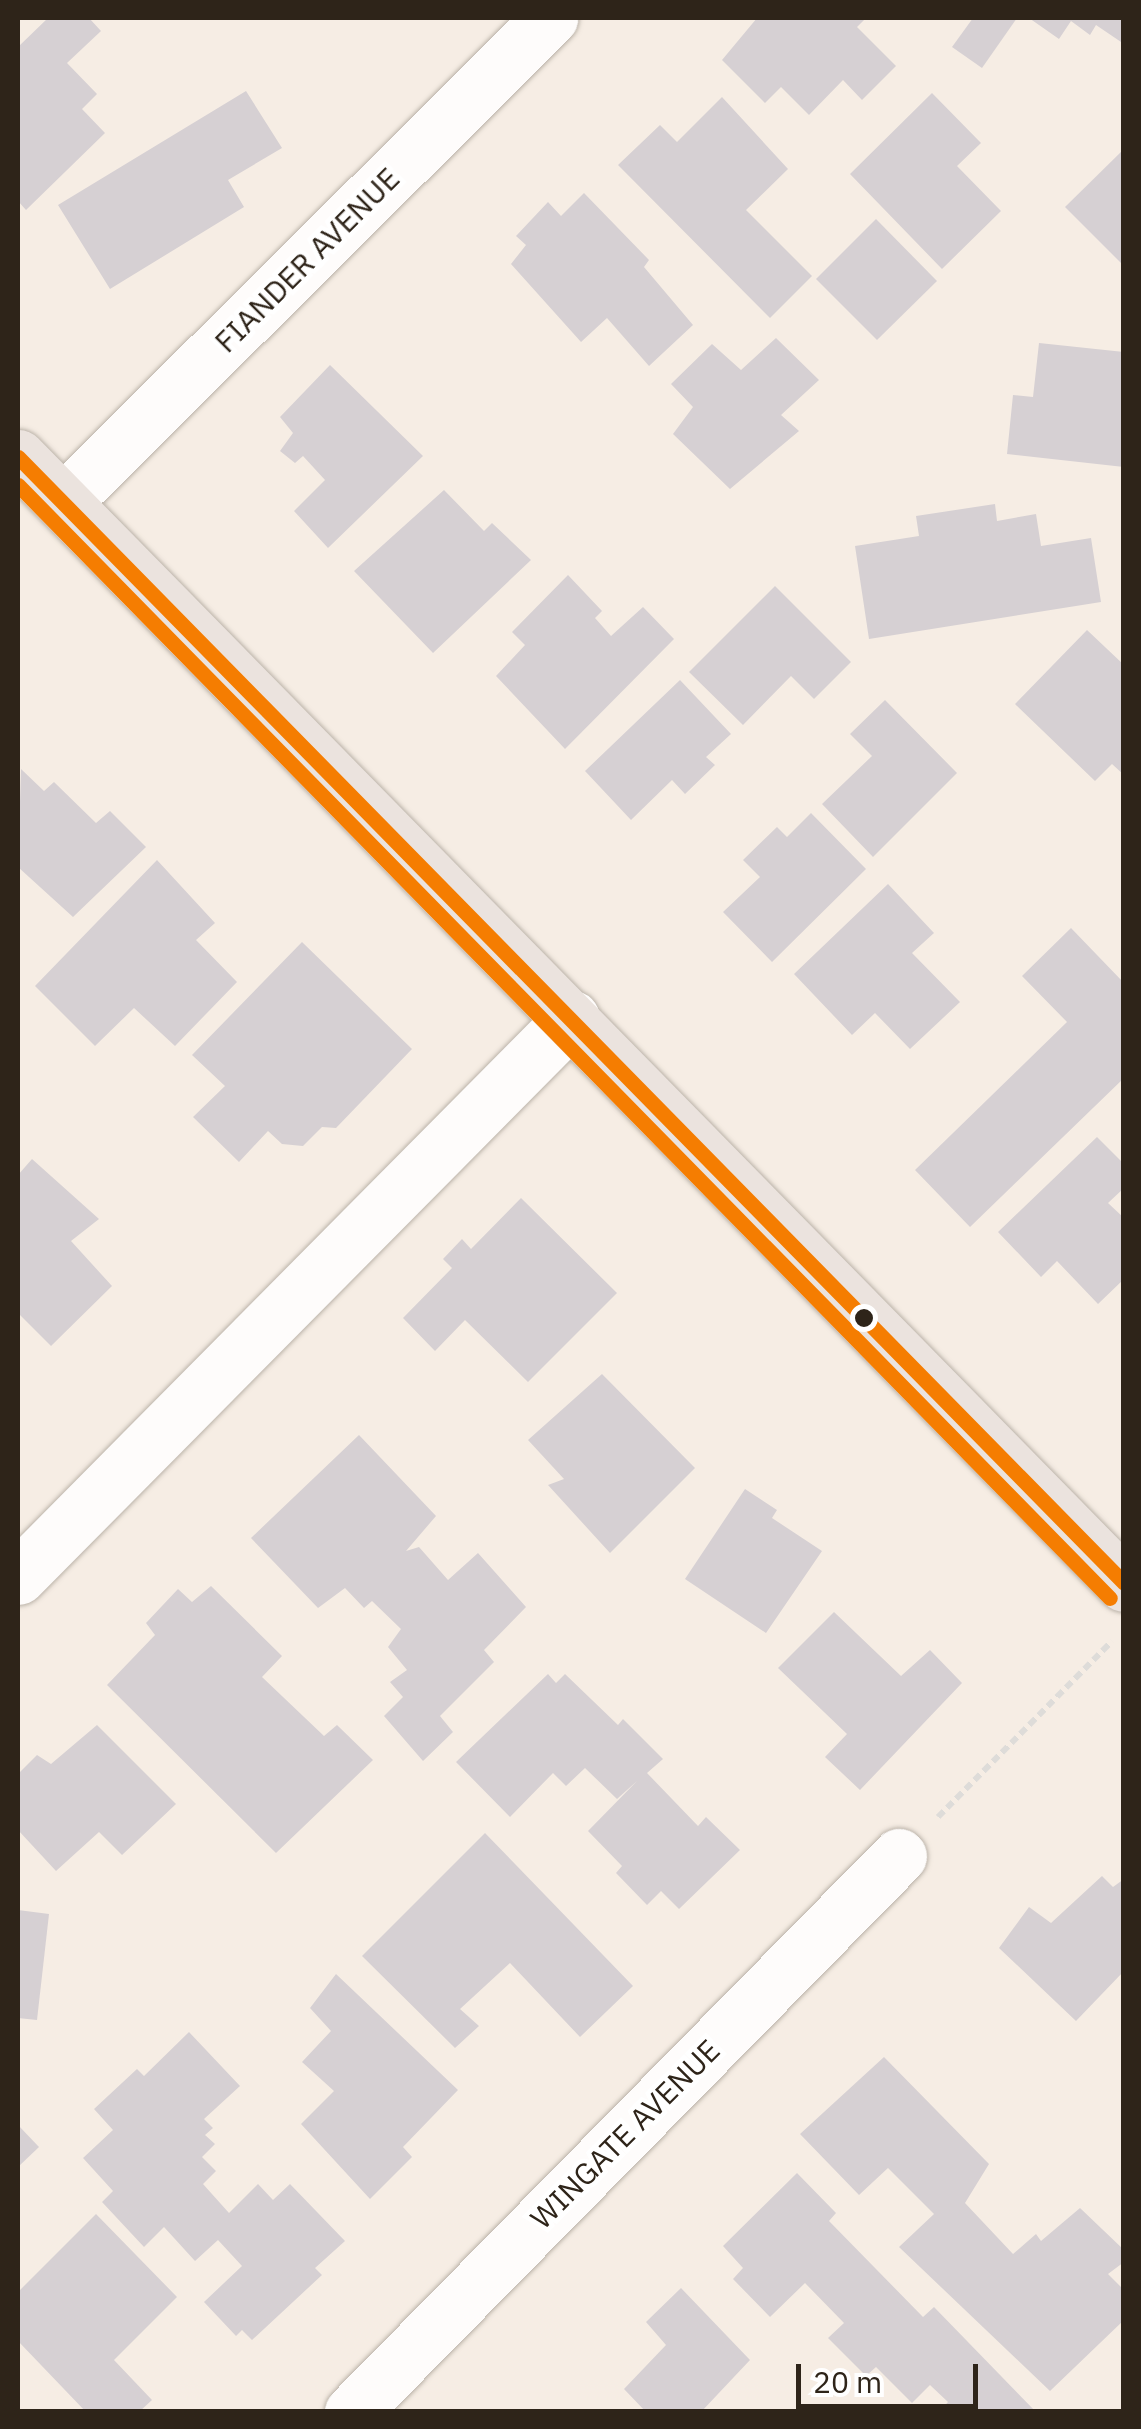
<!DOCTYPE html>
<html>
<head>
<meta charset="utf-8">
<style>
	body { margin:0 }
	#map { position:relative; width:1141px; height:2429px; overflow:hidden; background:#f6ede4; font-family:"IBM Plex Sans",sans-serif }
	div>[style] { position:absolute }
	.building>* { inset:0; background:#d6d0d3 }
	.path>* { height:6px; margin-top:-3px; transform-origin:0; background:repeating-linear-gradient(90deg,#dedcd9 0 8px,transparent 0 13px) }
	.roads { filter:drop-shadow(0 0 2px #bbb3a9) drop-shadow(0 0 2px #bbb3a9) }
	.minor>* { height:55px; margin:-27.5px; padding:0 27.5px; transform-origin:27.5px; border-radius:27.5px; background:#fefcfb }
	.major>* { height:55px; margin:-27.5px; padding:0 27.5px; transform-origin:27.5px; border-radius:27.5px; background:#ebe3de }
	.bus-1>* { height:15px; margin:-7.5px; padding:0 7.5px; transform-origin:7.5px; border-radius:7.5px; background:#f57d01 }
	.bus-2>* { height:15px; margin:-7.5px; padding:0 7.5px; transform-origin:7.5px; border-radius:7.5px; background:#f57d01 }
	.dots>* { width:28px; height:28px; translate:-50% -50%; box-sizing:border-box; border:5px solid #fff; border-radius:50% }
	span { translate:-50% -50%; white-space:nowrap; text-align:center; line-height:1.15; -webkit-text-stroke:9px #fff; paint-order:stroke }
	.street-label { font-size:30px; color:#2e2419 }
	.frame { position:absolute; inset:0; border:20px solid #2e2419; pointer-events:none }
	.scale { position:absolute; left:796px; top:2364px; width:182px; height:45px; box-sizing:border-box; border:5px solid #2e2419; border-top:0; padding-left:12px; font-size:30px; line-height:35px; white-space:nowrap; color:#2e2419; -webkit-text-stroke:8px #fff; paint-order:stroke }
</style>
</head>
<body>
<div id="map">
	<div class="building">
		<i style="clip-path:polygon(48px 18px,89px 18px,101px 31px,67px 63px,97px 94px,82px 109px,105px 133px,26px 210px,18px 201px,18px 47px)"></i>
		<i style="clip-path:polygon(757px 18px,866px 18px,857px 27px,896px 66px,862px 100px,843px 80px,809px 115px,781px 87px,765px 103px,722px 60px)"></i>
		<i style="clip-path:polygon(973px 18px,1017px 18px,982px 68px,952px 47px)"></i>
		<i style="clip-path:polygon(1029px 18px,1124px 18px,1124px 44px,1096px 25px,1090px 35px,1071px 21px,1059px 39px)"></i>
		<i style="clip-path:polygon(246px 91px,282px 148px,228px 180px,244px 207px,110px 289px,58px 205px)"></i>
		<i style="clip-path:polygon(932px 93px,981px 143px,957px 166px,1001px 211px,942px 269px,850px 174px)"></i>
		<i style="clip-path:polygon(722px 97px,788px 169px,746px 210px,812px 276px,770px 318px,618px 165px,660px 125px,677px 142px)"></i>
		<i style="clip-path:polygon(1124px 149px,1124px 266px,1065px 207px)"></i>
		<i style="clip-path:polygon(584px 193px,649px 260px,644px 267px,693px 325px,649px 366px,607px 318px,581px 342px,511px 264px,526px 245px,516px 236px,548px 202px,561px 216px)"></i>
		<i style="clip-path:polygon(876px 219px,937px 281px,877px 340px,816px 279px)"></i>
		<i style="clip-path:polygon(776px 338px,819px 380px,781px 415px,799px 431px,730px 489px,673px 434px,693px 407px,671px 384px,712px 344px,741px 370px)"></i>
		<i style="clip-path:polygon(1039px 343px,1124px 352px,1124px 467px,1007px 454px,1013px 395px,1033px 397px)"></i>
		<i style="clip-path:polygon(330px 365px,423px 456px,328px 548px,294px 511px,325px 480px,303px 456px,295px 463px,280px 451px,293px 433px,280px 417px)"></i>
		<i style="clip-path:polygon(444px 490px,484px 531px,492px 523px,531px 560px,433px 653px,354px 571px)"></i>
		<i style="clip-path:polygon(995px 504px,997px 521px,1036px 514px,1041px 546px,1091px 538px,1101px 602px,869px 639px,855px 546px,919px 536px,916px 516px)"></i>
		<i style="clip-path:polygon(568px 575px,602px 611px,595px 618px,611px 636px,643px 607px,674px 639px,565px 749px,496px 676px,525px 645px,512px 632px)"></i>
		<i style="clip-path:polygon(775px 586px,851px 662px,814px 699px,791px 676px,743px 725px,689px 672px)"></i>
		<i style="clip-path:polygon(1087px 630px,1124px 665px,1124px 775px,1112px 764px,1095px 781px,1015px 704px)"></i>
		<i style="clip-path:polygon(680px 680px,731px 734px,706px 757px,715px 765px,685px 794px,672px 780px,631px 820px,585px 771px)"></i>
		<i style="clip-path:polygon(885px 700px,957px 773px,873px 857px,822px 804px,872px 756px,850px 734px)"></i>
		<i style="clip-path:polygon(21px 769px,44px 791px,54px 782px,96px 823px,110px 811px,146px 847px,73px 917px,18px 867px)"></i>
		<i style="clip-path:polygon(811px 813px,866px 869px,772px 962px,723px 912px,760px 877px,743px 860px,777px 827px,787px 837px)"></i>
		<i style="clip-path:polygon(157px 860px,215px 923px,196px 940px,237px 982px,175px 1046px,134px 1008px,95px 1046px,35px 986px)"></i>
		<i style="clip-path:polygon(888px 884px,934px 933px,912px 953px,960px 1002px,910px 1049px,875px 1013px,852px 1035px,794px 974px)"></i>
		<i style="clip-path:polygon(1071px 928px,1124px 983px,1124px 1078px,970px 1227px,915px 1170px,1067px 1022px,1022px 976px)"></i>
		<i style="clip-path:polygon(302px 942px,412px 1049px,336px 1128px,322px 1127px,303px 1146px,282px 1144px,268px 1131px,239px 1162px,193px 1117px,225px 1086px,192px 1055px)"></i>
		<i style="clip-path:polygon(1097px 1137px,1124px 1164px,1124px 1188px,1108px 1203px,1124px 1218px,1124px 1279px,1098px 1304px,1057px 1261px,1041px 1277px,998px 1232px)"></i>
		<i style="clip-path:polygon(32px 1159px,99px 1219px,71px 1241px,112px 1286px,51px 1346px,18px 1313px,18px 1175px)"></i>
		<i style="clip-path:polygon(521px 1198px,617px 1293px,528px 1382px,465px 1320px,435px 1351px,403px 1318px,452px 1268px,443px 1259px,462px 1239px,471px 1249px)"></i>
		<i style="clip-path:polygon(602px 1374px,695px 1468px,610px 1553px,548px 1485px,564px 1479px,528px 1440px)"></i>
		<i style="clip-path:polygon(359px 1435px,436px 1516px,406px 1551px,419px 1547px,448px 1580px,478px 1553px,526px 1607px,484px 1650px,494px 1662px,440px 1716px,453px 1732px,423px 1761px,384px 1716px,403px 1697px,390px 1682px,407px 1670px,388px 1647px,401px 1629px,372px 1601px,364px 1608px,345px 1588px,318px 1608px,251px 1538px)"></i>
		<i style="clip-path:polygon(745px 1489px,777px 1510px,772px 1518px,822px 1551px,766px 1633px,685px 1579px)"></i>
		<i style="clip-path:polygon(211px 1586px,282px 1656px,262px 1677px,324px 1736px,337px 1725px,373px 1760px,276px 1853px,107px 1685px,155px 1635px,146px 1623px,178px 1589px,192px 1602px)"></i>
		<i style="clip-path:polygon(834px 1612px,901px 1676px,930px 1650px,962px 1683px,860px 1790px,825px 1757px,847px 1734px,778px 1668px)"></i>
		<i style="clip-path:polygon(548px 1674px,556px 1683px,565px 1674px,618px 1725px,623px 1719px,663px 1759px,647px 1773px,698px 1826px,706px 1817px,740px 1850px,679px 1909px,661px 1891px,647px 1905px,616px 1873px,622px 1866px,588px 1831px,637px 1781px,617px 1799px,585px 1768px,566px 1786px,553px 1773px,510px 1817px,456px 1762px)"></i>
		<i style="clip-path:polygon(97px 1725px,176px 1804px,122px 1855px,99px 1832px,56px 1871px,18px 1830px,18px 1774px,37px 1755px,51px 1764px)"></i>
		<i style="clip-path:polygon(485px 1833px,633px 1986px,580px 2037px,510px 1963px,460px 2009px,479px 2026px,455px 2048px,362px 1956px)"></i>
		<i style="clip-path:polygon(1102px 1876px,1113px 1887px,1124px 1879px,1124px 1971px,1076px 2021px,999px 1948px,1029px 1907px,1051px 1923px)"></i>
		<i style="clip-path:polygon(18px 1910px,49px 1914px,37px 2020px,18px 2018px)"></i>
		<i style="clip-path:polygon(336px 1974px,458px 2090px,403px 2147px,412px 2157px,370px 2199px,301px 2124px,334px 2091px,302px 2062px,331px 2031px,310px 2008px)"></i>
		<i style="clip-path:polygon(189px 2032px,240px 2086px,204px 2119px,213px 2128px,205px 2135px,215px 2144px,202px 2157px,216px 2171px,203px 2184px,229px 2213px,258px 2184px,273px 2200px,290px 2184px,345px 2241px,315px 2268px,322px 2275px,252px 2340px,242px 2330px,236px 2336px,204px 2302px,242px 2266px,218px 2240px,195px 2261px,164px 2227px,144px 2247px,102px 2202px,113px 2191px,83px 2158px,113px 2130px,94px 2109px,137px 2069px,144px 2076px)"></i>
		<i style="clip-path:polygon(884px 2057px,989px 2164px,965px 2203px,1013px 2254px,1036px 2234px,1041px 2241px,1080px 2208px,1124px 2250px,1124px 2262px,1108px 2274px,1124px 2290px,1124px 2320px,1050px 2391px,899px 2247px,934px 2214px,888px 2168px,859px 2195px,800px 2134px)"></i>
		<i style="clip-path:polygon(18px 2125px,39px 2147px,18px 2167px)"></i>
		<i style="clip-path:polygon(797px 2173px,836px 2213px,829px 2221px,923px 2317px,934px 2307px,1036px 2412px,939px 2412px,948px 2402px,930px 2385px,912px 2403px,876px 2367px,866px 2376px,828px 2338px,844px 2323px,805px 2283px,770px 2317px,733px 2279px,743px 2268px,723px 2246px)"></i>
		<i style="clip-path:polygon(96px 2214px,177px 2297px,114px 2360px,152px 2400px,139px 2412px,86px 2412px,18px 2341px,18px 2292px)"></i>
		<i style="clip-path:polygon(681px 2288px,750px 2360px,701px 2412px,646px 2412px,624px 2389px,666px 2345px,646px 2322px)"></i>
	</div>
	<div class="path">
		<i style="left:938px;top:1817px;width:247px;rotate:-45.3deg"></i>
	</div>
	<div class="roads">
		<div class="minor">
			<i style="left:63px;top:502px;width:687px;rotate:-44.82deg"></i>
			<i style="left:18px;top:1577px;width:787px;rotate:-45.26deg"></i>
			<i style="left:352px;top:2412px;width:780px;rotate:-45.47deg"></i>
		</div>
		<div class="major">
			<i style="left:18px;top:457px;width:1579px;rotate:45.54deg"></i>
		</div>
	</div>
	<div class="bus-1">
		<i style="left:18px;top:457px;width:1578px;rotate:45.51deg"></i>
	</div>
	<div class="bus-2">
		<i style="left:18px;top:485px;width:1559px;rotate:45.55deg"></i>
	</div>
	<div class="dots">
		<i style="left:864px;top:1318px;background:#2e2419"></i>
	</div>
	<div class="street-label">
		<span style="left:307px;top:260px;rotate:-45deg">FIANDER AVENUE</span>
		<span style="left:625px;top:2134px;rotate:-45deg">WINGATE AVENUE</span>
	</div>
	<div class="frame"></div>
	<div class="scale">20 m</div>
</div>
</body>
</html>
